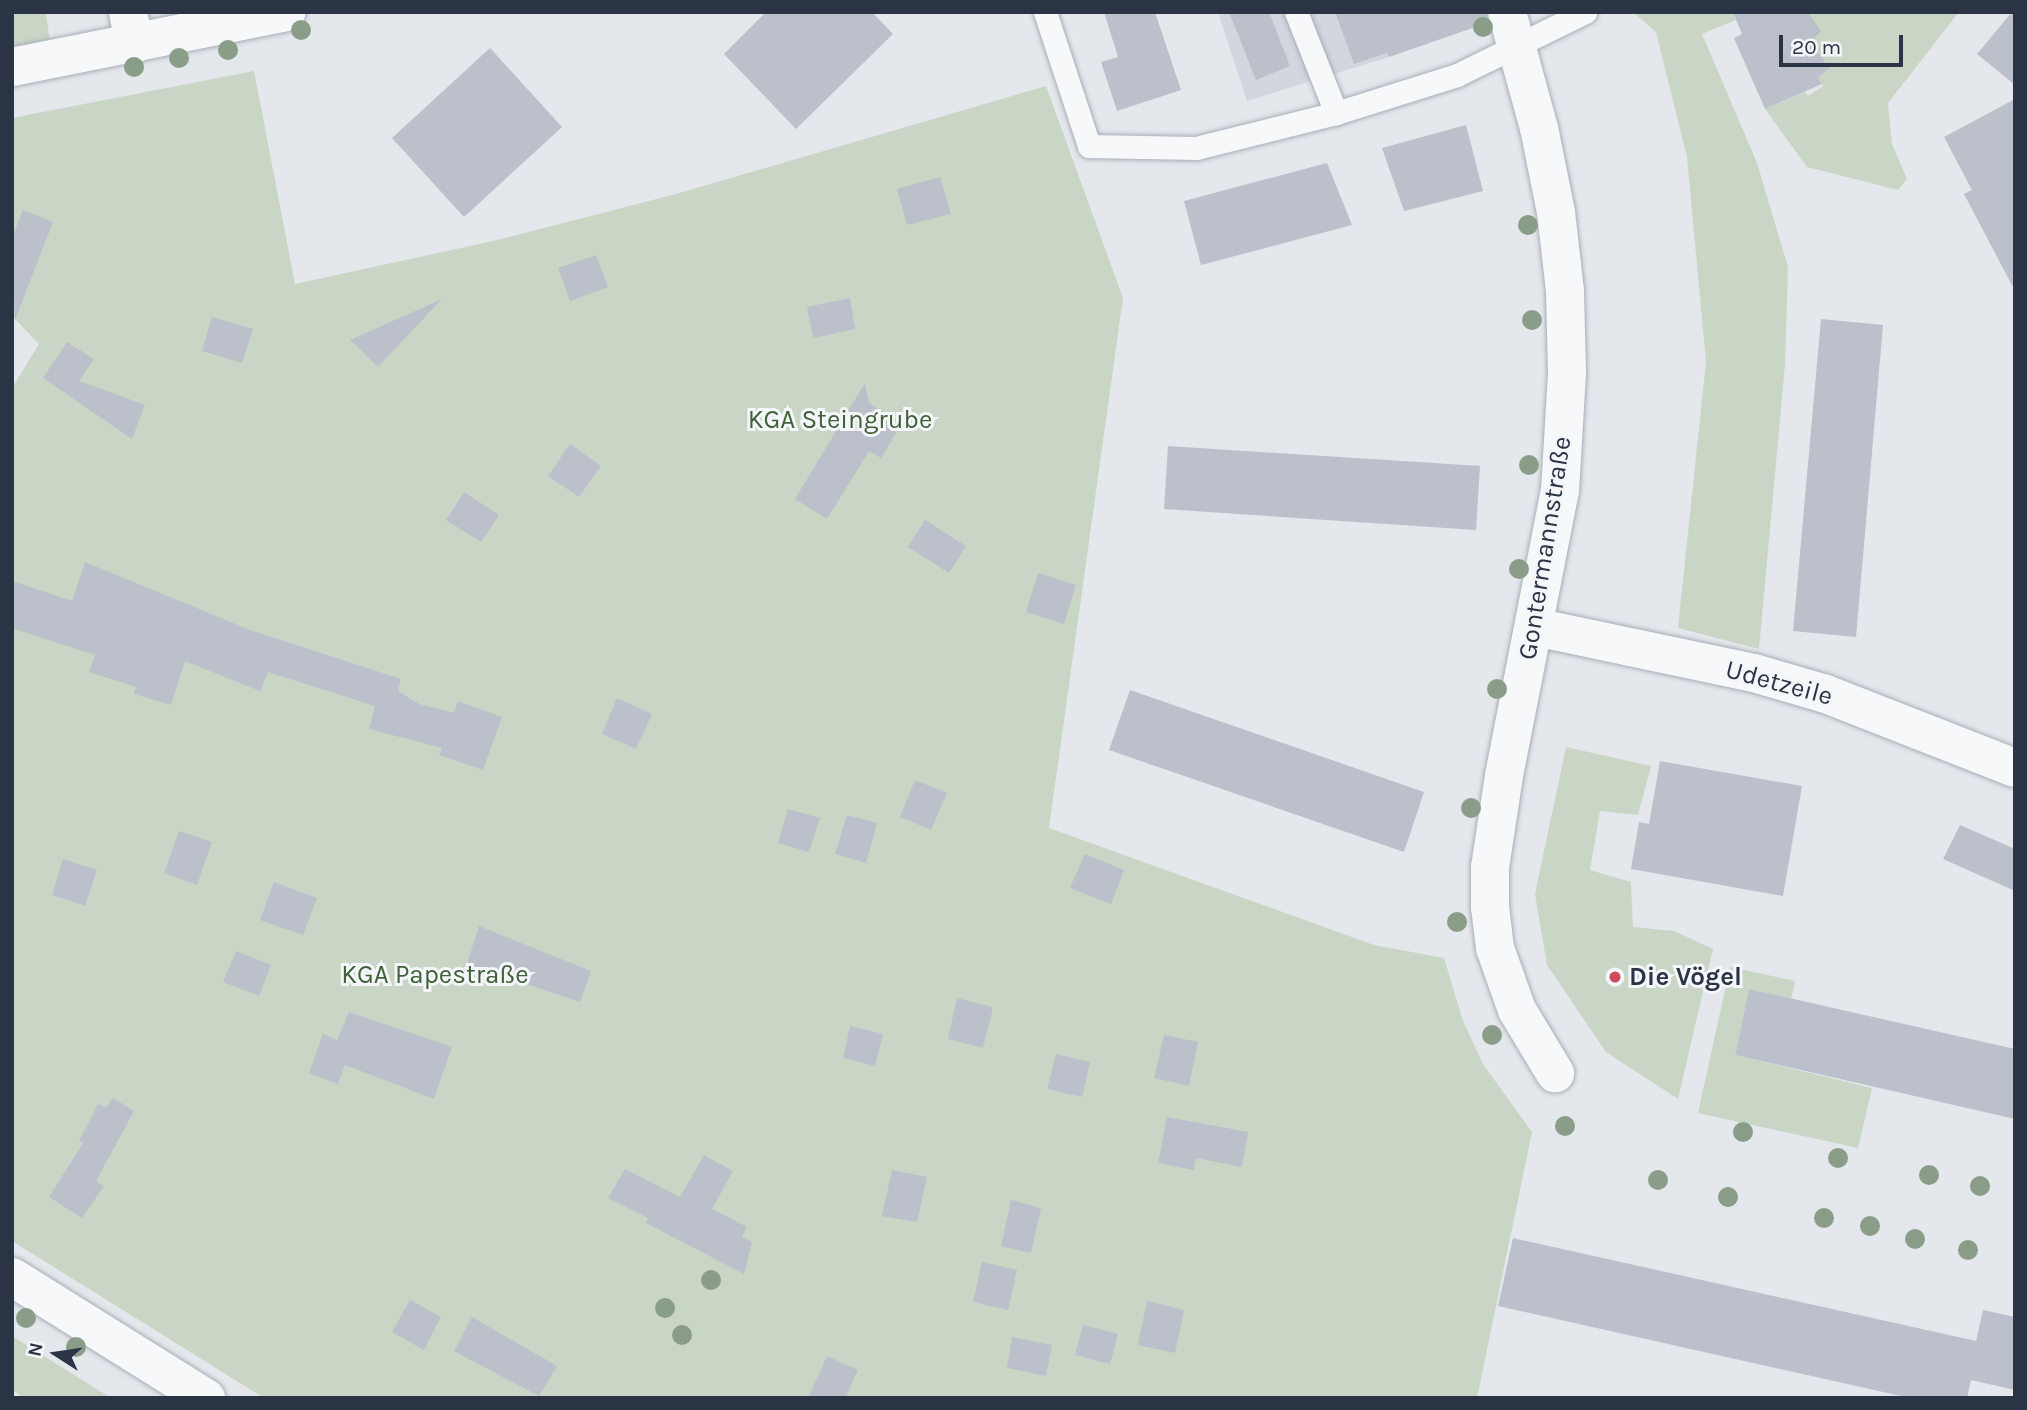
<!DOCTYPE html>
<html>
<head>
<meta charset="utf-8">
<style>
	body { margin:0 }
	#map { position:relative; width:2027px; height:1410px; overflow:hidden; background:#e4e7ec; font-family:Karla,sans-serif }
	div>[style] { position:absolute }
	.built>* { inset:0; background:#d2d6de }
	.green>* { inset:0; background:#c9d6c5 }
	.building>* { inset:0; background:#bbc0ca }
	.roads { filter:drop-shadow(0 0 2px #a9aeb7) drop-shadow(0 0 2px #a9aeb7) }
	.lane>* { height:23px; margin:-11.5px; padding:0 11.5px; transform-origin:11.5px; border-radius:11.5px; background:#f7f8fa }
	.street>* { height:38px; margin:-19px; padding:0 19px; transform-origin:19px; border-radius:19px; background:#f7f8fa }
	.trees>* { width:20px; height:20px; margin:-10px; border-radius:50%; background:#899d89 }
	.dots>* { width:19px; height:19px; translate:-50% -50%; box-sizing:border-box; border:4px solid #f4f6f9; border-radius:50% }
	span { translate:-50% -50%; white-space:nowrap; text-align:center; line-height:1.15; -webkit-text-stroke:6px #f4f6f9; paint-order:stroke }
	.park-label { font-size:26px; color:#3f6138 }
	.street-label { font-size:26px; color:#2b3445 }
	.poi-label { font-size:26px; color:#2b3445; font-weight:700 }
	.left { translate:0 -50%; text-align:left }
	.frame { position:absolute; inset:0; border:14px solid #2b3445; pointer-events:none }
	.north { position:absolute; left:21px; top:1319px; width:70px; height:70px; -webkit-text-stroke:5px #f4f6f9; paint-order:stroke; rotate:282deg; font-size:19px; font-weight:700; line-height:28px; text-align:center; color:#2b3445 }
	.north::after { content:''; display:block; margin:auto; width:24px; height:32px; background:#2b3445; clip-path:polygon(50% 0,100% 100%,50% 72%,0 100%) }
	.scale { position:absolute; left:1779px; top:35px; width:124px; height:32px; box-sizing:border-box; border:4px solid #2b3445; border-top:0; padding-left:9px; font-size:21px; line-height:24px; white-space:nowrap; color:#2b3445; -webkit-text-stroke:5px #f4f6f9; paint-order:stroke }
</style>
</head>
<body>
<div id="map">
	<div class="built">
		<i style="clip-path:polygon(1218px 12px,1373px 12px,1389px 57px,1247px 101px)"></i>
	</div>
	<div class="green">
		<i style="clip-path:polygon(12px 12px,46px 12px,50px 43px,12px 50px)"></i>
		<i style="clip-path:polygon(1633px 12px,1733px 12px,1736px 20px,1702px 34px,1757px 163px,1788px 267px,1785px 364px,1759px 649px,1678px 628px,1706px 362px,1687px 157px,1656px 32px)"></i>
		<i style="clip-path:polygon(1808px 12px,1959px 12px,1888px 103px,1892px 144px,1907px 179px,1898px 190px,1807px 167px,1765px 109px,1805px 92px,1808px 96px,1823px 86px,1818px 78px,1828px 68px,1811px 42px)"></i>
		<i style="clip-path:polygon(254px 71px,295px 284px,493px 241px,676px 194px,1046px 86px,1123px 298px,1049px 828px,1374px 945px,1444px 958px,1463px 1021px,1483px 1064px,1532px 1132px,1477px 1398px,264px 1398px,12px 1241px,12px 388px,39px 344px,12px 316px,12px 118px)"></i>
		<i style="clip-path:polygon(1566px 747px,1651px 766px,1638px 815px,1600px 811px,1590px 870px,1631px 882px,1633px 927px,1674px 931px,1713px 949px,1678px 1099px,1606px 1052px,1547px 965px,1535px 894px)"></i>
		<i style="clip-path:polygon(1730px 967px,1795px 981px,1791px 999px,1749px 989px,1735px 1055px,1872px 1088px,1858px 1148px,1698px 1113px)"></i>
		<i style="clip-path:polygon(12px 1336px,111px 1398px,25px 1398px,12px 1390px)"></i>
	</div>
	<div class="building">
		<i style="clip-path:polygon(766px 12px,872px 12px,893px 34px,796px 129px,724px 54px)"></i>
		<i style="clip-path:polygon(1104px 12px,1155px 12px,1181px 90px,1117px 111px,1101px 62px,1118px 57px)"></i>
		<i style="clip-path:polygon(1229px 12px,1269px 12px,1290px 66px,1256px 80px)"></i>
		<i style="clip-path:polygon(1335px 12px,1486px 12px,1487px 23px,1389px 57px,1387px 53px,1354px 64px)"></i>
		<i style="clip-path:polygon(1733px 12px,1808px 12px,1821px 31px,1811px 42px,1829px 68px,1818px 78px,1822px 84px,1765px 109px,1734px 38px,1742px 34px)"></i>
		<i style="clip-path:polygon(2012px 12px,2015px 12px,2015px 85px,1977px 54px)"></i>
		<i style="clip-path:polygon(490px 48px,562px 127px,464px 217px,392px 138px)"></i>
		<i style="clip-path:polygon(2015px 99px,2015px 291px,1964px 194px,1972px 190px,1944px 137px)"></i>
		<i style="clip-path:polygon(1466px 125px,1483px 191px,1404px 211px,1382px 148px)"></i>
		<i style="clip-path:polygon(1327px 163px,1352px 225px,1201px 265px,1184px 201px)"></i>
		<i style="clip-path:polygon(940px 177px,951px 214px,907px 225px,897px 189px)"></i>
		<i style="clip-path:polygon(23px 210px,53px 222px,15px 320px,12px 238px)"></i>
		<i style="clip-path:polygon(596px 255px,608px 287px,570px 301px,558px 268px)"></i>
		<i style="clip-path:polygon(850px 298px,855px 329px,813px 338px,807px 307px)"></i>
		<i style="clip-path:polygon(442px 299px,378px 367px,350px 340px)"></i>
		<i style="clip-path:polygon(212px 317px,253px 329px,242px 363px,202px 351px)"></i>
		<i style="clip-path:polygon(1821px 319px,1883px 325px,1856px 637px,1793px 631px)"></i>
		<i style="clip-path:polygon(67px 342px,94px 359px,79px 381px,145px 405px,132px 439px,43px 378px)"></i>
		<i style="clip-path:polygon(865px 383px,869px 403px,902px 423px,881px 458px,869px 451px,827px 519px,795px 499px)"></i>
		<i style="clip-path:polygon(570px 444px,601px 466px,579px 497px,548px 476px)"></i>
		<i style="clip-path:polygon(1168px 446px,1480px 466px,1476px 530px,1164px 509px)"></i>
		<i style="clip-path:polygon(464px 492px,499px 515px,481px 542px,446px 520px)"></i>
		<i style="clip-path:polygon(925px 520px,966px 546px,949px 573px,908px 547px)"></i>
		<i style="clip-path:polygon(85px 562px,250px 630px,401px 679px,398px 691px,419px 704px,454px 713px,458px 701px,502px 717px,483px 770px,439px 755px,442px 748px,369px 729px,375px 706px,268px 672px,260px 691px,185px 661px,171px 705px,134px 694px,136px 687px,89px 672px,95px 655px,12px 628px,12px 581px,72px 601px)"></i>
		<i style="clip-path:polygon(1038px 573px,1076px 585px,1064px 624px,1026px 612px)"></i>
		<i style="clip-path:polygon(1130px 690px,1424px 792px,1404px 852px,1109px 750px)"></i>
		<i style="clip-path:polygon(617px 698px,652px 714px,636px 749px,602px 734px)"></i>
		<i style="clip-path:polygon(1660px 761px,1802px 786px,1783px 896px,1631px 869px,1639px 822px,1649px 824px)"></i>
		<i style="clip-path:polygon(915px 780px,947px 793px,931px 830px,900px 817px)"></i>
		<i style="clip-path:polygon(788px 809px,820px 818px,809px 852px,778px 843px)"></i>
		<i style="clip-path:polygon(847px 815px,877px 823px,866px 863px,835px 854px)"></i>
		<i style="clip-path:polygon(1960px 825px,2015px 849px,2015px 891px,1943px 859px)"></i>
		<i style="clip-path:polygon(179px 831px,212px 842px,197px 885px,164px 873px)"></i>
		<i style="clip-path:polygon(1085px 854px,1124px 870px,1111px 904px,1070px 888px)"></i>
		<i style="clip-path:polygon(63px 859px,97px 870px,85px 906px,52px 895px)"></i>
		<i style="clip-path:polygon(274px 882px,317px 898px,303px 935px,260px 920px)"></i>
		<i style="clip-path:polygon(479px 926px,591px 971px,580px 1002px,467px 964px)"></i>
		<i style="clip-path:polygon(236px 951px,271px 965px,259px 996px,223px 982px)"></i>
		<i style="clip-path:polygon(1749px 989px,2015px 1049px,2015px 1119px,1735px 1055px)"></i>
		<i style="clip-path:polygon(957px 998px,993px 1007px,983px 1048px,948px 1039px)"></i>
		<i style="clip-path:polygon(349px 1012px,452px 1047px,434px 1099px,345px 1065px,338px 1084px,309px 1073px,323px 1034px,337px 1040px)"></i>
		<i style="clip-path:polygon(850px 1026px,883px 1034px,875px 1066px,843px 1058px)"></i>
		<i style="clip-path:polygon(1164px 1035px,1198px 1042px,1189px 1086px,1154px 1078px)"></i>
		<i style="clip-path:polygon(1056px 1054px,1090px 1062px,1082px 1097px,1047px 1089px)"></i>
		<i style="clip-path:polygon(113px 1098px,134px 1111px,96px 1181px,104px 1186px,82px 1218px,49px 1197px,83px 1143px,79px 1141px,98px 1104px,106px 1108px)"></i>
		<i style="clip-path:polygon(1167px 1117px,1248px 1132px,1242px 1167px,1196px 1158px,1194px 1170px,1158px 1163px)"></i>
		<i style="clip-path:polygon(704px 1155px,733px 1171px,712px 1209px,747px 1227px,742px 1237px,752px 1242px,744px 1274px,646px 1223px,648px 1218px,608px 1198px,625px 1169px,680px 1197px)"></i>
		<i style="clip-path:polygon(892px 1170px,927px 1177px,917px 1222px,882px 1216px)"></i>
		<i style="clip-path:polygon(1011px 1200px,1041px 1208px,1031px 1253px,1001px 1246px)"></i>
		<i style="clip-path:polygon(1513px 1238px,1976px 1341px,1983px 1310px,2015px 1317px,2015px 1390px,1971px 1380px,1967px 1398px,1910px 1398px,1498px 1306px)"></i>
		<i style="clip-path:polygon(982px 1262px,1017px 1270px,1008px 1310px,973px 1302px)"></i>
		<i style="clip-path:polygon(410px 1300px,441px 1317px,424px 1350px,392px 1332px)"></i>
		<i style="clip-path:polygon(1147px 1301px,1184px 1310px,1175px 1353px,1138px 1345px)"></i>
		<i style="clip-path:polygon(472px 1317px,557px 1366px,539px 1396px,454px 1351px)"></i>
		<i style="clip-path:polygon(1083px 1325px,1118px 1334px,1110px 1364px,1075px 1355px)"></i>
		<i style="clip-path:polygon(1012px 1337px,1052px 1345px,1046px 1376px,1007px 1368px)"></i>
		<i style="clip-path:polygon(827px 1356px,858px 1370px,845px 1398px,808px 1398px)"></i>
	</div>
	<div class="roads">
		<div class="lane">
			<i style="left:1045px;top:12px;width:141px;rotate:71.8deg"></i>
			<i style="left:1089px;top:146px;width:107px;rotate:1.1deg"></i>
			<i style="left:1196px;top:148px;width:144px;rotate:-14deg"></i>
			<i style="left:1296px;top:12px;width:109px;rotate:68.4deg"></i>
			<i style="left:1336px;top:113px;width:127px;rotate:-17.4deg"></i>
			<i style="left:1457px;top:75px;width:143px;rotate:-26.2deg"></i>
		</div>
		<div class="street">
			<i style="left:128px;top:12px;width:33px;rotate:79deg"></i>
			<i style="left:1507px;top:12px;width:120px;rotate:74.6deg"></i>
			<i style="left:1539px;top:128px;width:86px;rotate:78.6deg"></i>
			<i style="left:1556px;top:212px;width:80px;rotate:83.5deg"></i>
			<i style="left:1565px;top:291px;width:82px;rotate:88.6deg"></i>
			<i style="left:1567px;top:373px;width:117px;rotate:93.4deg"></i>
			<i style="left:1560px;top:490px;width:291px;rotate:101.1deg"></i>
			<i style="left:1504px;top:776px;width:92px;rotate:98.7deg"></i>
			<i style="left:1490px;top:867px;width:40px;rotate:90deg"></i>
			<i style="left:1490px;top:907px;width:41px;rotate:83deg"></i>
			<i style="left:1495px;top:948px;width:66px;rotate:70.5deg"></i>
			<i style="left:1517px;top:1010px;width:74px;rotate:58.9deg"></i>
			<i style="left:12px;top:67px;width:280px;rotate:-11.3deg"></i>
			<i style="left:1535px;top:627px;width:224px;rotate:11.9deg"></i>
			<i style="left:1754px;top:673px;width:75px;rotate:16.3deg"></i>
			<i style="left:1826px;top:694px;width:203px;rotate:21.4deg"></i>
			<i style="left:12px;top:1277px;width:229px;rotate:32deg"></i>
		</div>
	</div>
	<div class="trees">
		<i style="left:1483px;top:27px"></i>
		<i style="left:301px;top:30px"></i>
		<i style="left:228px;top:50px"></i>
		<i style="left:179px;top:58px"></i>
		<i style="left:134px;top:67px"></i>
		<i style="left:1528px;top:225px"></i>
		<i style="left:1532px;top:320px"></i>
		<i style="left:1529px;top:465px"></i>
		<i style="left:1519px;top:569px"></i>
		<i style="left:1497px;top:689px"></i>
		<i style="left:1471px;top:808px"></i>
		<i style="left:1457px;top:922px"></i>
		<i style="left:1492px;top:1035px"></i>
		<i style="left:1565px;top:1126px"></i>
		<i style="left:1743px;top:1132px"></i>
		<i style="left:1838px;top:1158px"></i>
		<i style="left:1929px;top:1175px"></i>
		<i style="left:1658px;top:1180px"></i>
		<i style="left:1980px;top:1186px"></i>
		<i style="left:1728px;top:1197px"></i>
		<i style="left:1824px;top:1218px"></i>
		<i style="left:1870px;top:1226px"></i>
		<i style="left:1915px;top:1239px"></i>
		<i style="left:1968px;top:1250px"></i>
		<i style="left:711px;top:1280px"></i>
		<i style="left:665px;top:1308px"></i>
		<i style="left:26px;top:1318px"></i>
		<i style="left:682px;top:1335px"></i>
		<i style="left:76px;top:1347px"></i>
	</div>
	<div class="dots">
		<i style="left:1615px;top:977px;background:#d1495b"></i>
	</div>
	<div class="park-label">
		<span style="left:840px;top:420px">KGA Steingrube</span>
		<span style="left:435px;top:975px">KGA Papestraße</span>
	</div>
	<div class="street-label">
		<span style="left:1545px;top:548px;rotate:-81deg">Gontermannstraße</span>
		<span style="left:1779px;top:683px;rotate:15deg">Udetzeile</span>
	</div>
	<div class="poi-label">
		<span class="left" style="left:1629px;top:977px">Die Vögel</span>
	</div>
	<div class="frame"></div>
	<div class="north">N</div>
	<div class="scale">20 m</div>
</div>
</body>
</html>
